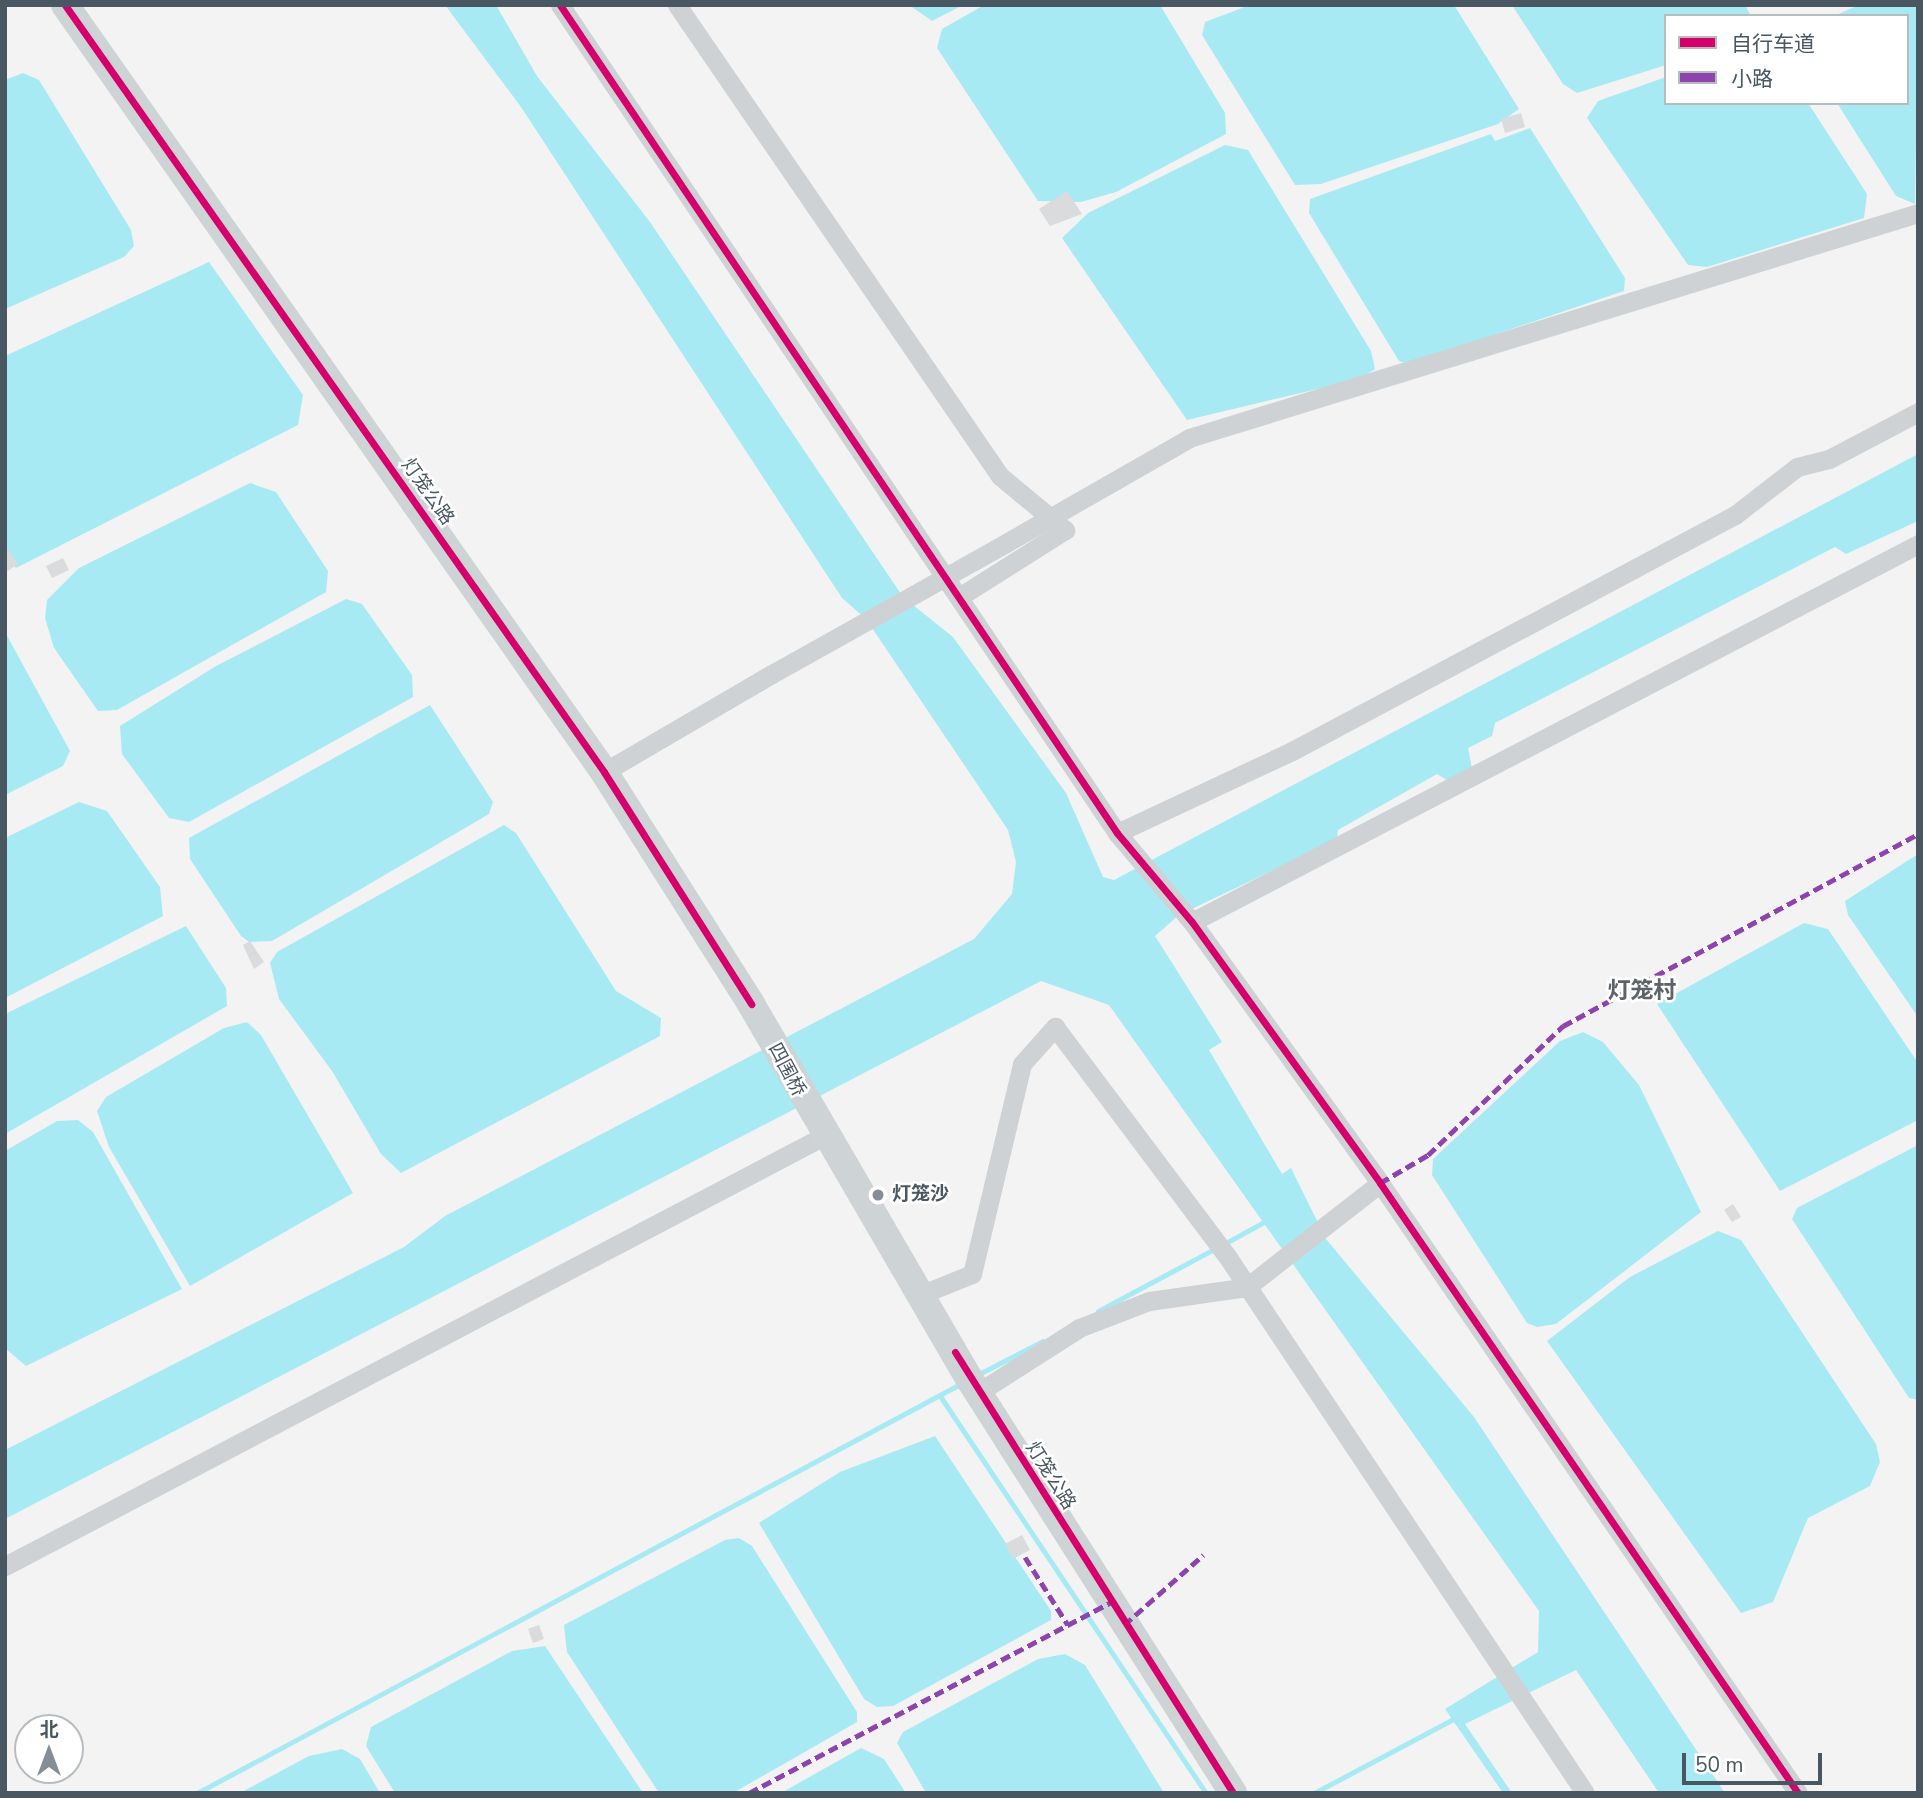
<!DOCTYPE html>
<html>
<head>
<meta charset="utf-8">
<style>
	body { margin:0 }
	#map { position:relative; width:1923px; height:1798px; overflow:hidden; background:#f3f3f3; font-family:"Nunito Sans","Noto Sans SC",sans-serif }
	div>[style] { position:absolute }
	.water>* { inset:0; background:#a8eaf4 }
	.stream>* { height:5px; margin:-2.5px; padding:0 2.5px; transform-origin:2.5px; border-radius:2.5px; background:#a8eaf4 }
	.building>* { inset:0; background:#dadbdd }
	.street>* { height:19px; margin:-9.5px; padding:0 9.5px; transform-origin:9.5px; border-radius:9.5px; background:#ced2d4 }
	.secondary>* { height:28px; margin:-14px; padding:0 14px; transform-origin:14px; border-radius:14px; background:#ced3d5 }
	.street-bridge>* { height:19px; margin:-9.5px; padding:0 9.5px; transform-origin:9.5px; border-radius:9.5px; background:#ced2d4 }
	.quiet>* { height:5px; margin-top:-2.5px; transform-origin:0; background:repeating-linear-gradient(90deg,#8e44ad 0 10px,transparent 0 15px) }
	.cycleway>* { height:7px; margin:-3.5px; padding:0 3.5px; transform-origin:3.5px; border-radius:3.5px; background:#d6006c }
	.dots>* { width:19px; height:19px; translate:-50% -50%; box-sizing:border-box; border:4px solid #fff; border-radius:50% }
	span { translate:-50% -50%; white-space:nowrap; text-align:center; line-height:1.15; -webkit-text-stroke:5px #fff; paint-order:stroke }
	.street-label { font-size:19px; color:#485761 }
	.poi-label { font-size:19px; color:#485761; font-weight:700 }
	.left { translate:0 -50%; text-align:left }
	.quarter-label { font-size:23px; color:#5d6368; font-weight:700 }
	.frame { position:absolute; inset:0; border:7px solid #485761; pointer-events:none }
	.legend { position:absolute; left:1664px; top:14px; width:245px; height:91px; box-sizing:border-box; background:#fff; border:2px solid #b6bcc0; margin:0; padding:9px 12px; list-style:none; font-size:21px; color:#485761 }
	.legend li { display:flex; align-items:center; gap:14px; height:35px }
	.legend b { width:35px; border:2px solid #b6bcc0 }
	.north { position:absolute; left:14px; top:1714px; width:70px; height:70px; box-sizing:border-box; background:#fff; border:2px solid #b6bcc0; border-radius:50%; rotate:0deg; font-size:19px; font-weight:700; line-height:28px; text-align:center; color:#485761 }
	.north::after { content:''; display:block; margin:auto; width:24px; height:32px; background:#848e94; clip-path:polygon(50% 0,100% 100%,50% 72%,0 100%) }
	.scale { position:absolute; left:1682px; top:1753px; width:140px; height:32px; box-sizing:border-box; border:4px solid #485761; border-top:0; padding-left:9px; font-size:21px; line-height:24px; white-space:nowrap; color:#485761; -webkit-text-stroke:5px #fff; paint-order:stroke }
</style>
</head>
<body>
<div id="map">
	<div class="water">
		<i style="clip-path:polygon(445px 5px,496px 5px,537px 76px,650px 222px,903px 597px,953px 637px,1066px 793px,1103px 877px,1114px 880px,1918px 454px,1918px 521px,1846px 554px,1835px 547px,1495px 723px,1492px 736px,1468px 748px,1474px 778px,1453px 784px,1437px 774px,1338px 830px,1337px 840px,1179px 915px,1155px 936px,1222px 1042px,1209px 1050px,1282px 1174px,1291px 1168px,1326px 1239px,1474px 1417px,1725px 1793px,1659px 1793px,1576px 1670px,1465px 1724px,1512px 1793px,1503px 1793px,1445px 1709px,1538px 1652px,1539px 1611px,1109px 1005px,1041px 981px,5px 1519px,5px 1450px,404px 1247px,445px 1216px,974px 939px,1012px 894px,1016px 862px,1008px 830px,866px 619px,842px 598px,521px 107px)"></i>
		<i style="clip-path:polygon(909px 5px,963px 5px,932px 21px)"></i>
		<i style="clip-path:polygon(984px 5px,1160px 5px,1225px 113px,1226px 134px,1116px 192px,1081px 202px,1038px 201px,937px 48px,942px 29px)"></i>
		<i style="clip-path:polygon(1250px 5px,1454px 5px,1519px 109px,1498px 124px,1321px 184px,1295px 185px,1202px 35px,1205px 22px)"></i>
		<i style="clip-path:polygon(1512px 5px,1745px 5px,1751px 16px,1666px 16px,1666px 65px,1577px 93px,1563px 84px)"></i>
		<i style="clip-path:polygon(1859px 5px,1918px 5px,1915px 204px,1896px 196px,1837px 103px,1907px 103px,1907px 16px,1834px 16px)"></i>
		<i style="clip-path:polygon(23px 73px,39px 80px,131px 230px,134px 246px,124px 257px,5px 309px,5px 80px)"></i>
		<i style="clip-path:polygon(1666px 77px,1666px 103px,1808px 103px,1867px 194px,1864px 218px,1707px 267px,1688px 265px,1587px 118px,1598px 101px)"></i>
		<i style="clip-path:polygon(1530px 128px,1625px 278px,1624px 291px,1408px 364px,1399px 361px,1309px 213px,1310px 199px,1491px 134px,1495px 141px)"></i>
		<i style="clip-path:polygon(1225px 145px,1248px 150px,1371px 351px,1375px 369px,1360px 379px,1187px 420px,1062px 238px,1088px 213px)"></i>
		<i style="clip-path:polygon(209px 262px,303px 395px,298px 425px,16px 568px,5px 556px,5px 356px)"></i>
		<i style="clip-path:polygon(250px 483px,276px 492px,328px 571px,326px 592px,117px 710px,98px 711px,54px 648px,45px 618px,47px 600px,79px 568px)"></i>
		<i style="clip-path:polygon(346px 599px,362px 604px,412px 675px,413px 697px,189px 822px,169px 818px,122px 754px,120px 726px,216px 666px)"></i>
		<i style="clip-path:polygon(5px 632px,70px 751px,63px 766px,5px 795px)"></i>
		<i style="clip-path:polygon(430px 705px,493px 802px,489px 814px,272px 941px,249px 942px,241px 936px,190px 859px,189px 838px)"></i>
		<i style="clip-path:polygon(79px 802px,107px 811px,160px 887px,163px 916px,5px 998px,5px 838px)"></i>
		<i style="clip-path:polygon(504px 825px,516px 833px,616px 991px,661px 1018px,660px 1036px,401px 1173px,381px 1154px,332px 1071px,279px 999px,270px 963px,277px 952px)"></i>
		<i style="clip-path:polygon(1918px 854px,1918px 1017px,1848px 915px,1845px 901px)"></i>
		<i style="clip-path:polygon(1804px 923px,1828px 929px,1918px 1063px,1918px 1120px,1780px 1191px,1657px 1004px)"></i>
		<i style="clip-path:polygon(186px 926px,226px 988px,227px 1006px,5px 1134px,5px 1014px)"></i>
		<i style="clip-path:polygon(247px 1022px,261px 1035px,353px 1193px,190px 1286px,109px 1147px,97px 1111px,106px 1097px,224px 1028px)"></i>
		<i style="clip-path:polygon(1583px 1032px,1603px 1042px,1639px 1085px,1701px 1212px,1556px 1324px,1537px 1327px,1527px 1323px,1432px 1175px,1433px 1159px,1560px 1041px)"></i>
		<i style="clip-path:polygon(78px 1120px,93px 1132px,182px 1289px,26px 1366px,5px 1348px,5px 1151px,57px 1121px)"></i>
		<i style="clip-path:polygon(1918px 1145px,1918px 1400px,1909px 1398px,1792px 1219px,1797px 1208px)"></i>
		<i style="clip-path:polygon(1718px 1231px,1741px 1240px,1876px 1444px,1880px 1462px,1870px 1486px,1808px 1518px,1773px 1602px,1741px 1613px,1547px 1341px,1630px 1277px)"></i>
		<i style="clip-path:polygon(935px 1436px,1051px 1611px,1051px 1620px,893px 1706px,877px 1707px,864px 1699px,759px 1523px,840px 1472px)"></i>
		<i style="clip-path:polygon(725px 1540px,739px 1538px,752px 1546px,857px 1712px,857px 1722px,733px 1793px,659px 1793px,567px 1652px,564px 1625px)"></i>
		<i style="clip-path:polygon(545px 1646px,643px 1793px,395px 1793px,366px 1746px,371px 1727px,512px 1651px)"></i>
		<i style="clip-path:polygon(1065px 1654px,1085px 1665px,1164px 1793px,926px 1793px,897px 1743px,903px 1732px,1038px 1659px)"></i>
		<i style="clip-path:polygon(861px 1748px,884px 1759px,906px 1793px,781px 1793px)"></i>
		<i style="clip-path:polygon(342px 1749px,360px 1759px,380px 1793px,240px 1793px,309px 1756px)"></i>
	</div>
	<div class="stream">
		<i style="left:1224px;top:1244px;width:54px;rotate:-29deg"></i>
		<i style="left:1098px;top:1311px;width:134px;rotate:-28.1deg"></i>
		<i style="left:977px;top:1375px;width:74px;rotate:-27.3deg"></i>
		<i style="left:940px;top:1396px;width:478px;rotate:56.2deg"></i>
		<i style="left:197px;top:1793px;width:868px;rotate:-28.19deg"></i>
		<i style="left:1314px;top:1793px;width:162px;rotate:-28deg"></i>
	</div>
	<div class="building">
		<i style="clip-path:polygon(1521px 113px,1525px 127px,1505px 133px,1501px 119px)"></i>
		<i style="clip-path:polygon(1067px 191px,1082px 214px,1050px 226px,1039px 209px)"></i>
		<i style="clip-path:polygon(7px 548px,18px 564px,5px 573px,5px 549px)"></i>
		<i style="clip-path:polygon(63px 558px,69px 570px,52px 578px,46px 566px)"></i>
		<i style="clip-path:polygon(250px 941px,264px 962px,254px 969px,243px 945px)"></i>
		<i style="clip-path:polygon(1733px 1204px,1741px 1217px,1732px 1222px,1724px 1210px)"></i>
		<i style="clip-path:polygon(1022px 1535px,1030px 1550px,1013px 1559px,1005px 1544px)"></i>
		<i style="clip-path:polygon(539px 1625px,544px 1639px,533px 1643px,528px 1629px)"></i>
	</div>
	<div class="street">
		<i style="left:560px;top:5px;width:998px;rotate:56.07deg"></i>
		<i style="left:1117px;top:833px;width:116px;rotate:49.9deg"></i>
		<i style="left:1192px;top:922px;width:322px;rotate:54.2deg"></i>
		<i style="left:1380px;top:1183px;width:739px;rotate:55.58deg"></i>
		<i style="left:677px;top:5px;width:571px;rotate:55.56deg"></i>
		<i style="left:1000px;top:476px;width:85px;rotate:39.7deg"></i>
		<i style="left:1065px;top:530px;width:125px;rotate:147.7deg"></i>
		<i style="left:1006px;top:543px;width:211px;rotate:-29.8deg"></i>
		<i style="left:1189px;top:438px;width:763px;rotate:-17.15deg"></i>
		<i style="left:604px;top:772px;width:192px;rotate:-30.3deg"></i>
		<i style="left:1117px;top:833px;width:193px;rotate:-25.1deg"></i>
		<i style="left:1292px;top:751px;width:502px;rotate:-28.05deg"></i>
		<i style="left:1735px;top:515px;width:78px;rotate:-37.7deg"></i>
		<i style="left:1797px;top:467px;width:33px;rotate:-14deg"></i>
		<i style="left:1829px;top:459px;width:101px;rotate:-27.8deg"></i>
		<i style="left:1192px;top:922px;width:819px;rotate:-27.5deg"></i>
		<i style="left:920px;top:1295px;width:56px;rotate:-22deg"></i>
		<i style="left:972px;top:1274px;width:216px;rotate:-76.6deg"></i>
		<i style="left:1022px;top:1064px;width:50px;rotate:-48.3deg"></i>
		<i style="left:1055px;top:1027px;width:286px;rotate:53.1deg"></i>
		<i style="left:1227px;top:1256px;width:645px;rotate:56.31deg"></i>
		<i style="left:979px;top:1392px;width:119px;rotate:-32.6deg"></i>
		<i style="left:1079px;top:1328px;width:75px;rotate:-21.1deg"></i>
		<i style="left:1149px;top:1301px;width:99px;rotate:-8.1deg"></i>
		<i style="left:1247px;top:1287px;width:169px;rotate:-38deg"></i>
		<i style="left:5px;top:1566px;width:923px;rotate:-27.7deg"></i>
	</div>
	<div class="secondary">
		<i style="left:65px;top:5px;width:937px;rotate:54.9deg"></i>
		<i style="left:604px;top:772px;width:275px;rotate:57.6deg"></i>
		<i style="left:751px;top:1004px;width:435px;rotate:59.8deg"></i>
		<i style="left:970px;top:1380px;width:490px;rotate:57.5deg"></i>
	</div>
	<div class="street-bridge">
		<i style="left:770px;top:675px;width:270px;rotate:-29.2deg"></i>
	</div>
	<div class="quiet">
		<i style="left:1380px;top:1183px;width:56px;rotate:-30.3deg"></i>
		<i style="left:1428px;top:1155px;width:187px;rotate:-43.7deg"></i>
		<i style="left:1563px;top:1026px;width:404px;rotate:-28.4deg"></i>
		<i style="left:1025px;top:1557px;width:80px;rotate:57.7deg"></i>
		<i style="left:1124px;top:1625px;width:106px;rotate:-41.5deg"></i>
		<i style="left:749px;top:1793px;width:408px;rotate:-27.8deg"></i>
	</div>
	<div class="cycleway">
		<i style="left:65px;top:5px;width:937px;rotate:54.9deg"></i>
		<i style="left:604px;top:772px;width:275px;rotate:57.6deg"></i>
		<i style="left:560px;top:5px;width:998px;rotate:56.07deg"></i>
		<i style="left:1117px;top:833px;width:116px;rotate:49.9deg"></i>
		<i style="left:1192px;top:922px;width:322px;rotate:54.2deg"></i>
		<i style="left:1380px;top:1183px;width:739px;rotate:55.58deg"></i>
		<i style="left:955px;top:1352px;width:521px;rotate:57.77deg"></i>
	</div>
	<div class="dots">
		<i style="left:878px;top:1195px;background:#848e94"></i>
	</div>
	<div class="street-label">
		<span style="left:427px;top:492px;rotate:55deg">灯笼公路</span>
		<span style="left:786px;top:1070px;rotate:62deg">四围桥</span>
		<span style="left:1050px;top:1476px;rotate:58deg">灯笼公路</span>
	</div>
	<div class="poi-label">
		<span class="left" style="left:892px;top:1195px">灯笼沙</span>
	</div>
	<div class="quarter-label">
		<span style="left:1642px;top:991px">灯笼村</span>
	</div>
	<div class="frame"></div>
	<ul class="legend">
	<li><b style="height:9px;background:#d6006c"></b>自行车道</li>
	<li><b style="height:9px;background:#8e44ad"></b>小路</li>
	</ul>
	<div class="north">北</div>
	<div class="scale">50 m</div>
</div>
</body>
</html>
